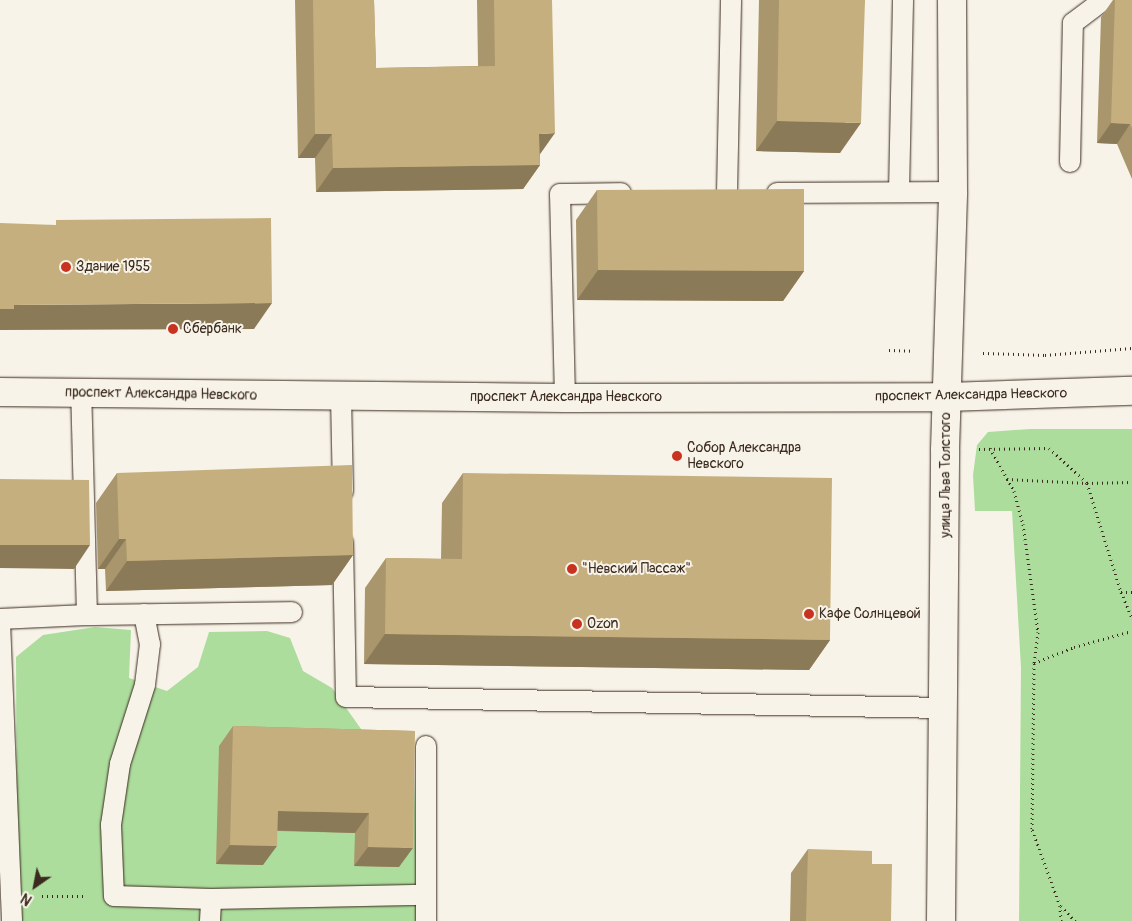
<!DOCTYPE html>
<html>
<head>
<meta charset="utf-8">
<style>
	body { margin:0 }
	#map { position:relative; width:1132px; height:921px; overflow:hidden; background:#f7f3e8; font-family:Pangolin,sans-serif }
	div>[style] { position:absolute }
	.green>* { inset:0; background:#acdd9d }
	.path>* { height:3px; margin-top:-1.5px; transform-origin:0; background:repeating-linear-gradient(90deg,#3b2a1e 0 1px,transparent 0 5px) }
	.roads { filter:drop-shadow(0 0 1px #3b2a1e) drop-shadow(0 0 1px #3b2a1e) }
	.lane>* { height:20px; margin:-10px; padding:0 10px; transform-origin:10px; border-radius:10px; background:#f7f3e8 }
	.street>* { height:28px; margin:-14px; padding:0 14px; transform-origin:14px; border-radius:14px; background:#f7f3e8 }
	.secondary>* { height:28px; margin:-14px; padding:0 14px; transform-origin:14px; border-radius:14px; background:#f7f3e8 }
	.wall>* { inset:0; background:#aa966c }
	.shaded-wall>* { inset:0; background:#8b7a58 }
	.building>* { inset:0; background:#c6af7e }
	.dots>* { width:14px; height:14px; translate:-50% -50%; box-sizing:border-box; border:2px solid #f7f3e8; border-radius:50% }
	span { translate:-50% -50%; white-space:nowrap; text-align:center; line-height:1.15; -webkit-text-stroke:4px #f7f3e8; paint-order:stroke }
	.poi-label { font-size:14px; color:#3b2a1e }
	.left { translate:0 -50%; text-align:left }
	.street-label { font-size:14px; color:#3b2a1e }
	.north { position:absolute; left:10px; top:861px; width:50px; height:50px; -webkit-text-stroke:4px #f7f3e8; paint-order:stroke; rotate:213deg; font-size:14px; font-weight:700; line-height:20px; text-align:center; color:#3b2a1e }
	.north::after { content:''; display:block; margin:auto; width:18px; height:22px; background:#3b2a1e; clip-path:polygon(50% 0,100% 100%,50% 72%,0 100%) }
</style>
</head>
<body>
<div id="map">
	<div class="green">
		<i style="clip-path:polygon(1030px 429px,1132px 429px,1132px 921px,1019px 921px,1021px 668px,1012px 511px,975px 511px,973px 475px,977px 445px,988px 432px)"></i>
		<i style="clip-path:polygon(95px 627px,131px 630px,129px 678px,167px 691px,198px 667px,209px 632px,267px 631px,290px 638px,303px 671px,332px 688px,366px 736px,414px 774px,418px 921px,22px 921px,17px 857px,16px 657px,43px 635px)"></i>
	</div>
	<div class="path">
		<i style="left:889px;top:350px;width:25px;rotate:2deg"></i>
		<i style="left:983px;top:353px;width:62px;rotate:1.8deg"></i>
		<i style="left:1045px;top:355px;width:87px;rotate:-4.6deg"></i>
		<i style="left:990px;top:448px;width:49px;rotate:60.8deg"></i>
		<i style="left:1014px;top:491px;width:34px;rotate:75deg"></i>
		<i style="left:1023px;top:524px;width:109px;rotate:82.1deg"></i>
		<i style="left:1038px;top:632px;width:31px;rotate:97deg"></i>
		<i style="left:979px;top:449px;width:70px;rotate:-0.8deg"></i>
		<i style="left:1049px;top:448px;width:52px;rotate:42.6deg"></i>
		<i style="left:1087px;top:483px;width:45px;rotate:-1.3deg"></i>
		<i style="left:1007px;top:479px;width:80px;rotate:2.9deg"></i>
		<i style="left:1087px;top:483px;width:114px;rotate:72.7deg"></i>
		<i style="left:1121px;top:592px;width:11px"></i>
		<i style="left:1121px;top:592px;width:28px;rotate:67deg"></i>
		<i style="left:42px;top:896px;width:41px"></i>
		<i style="left:1061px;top:906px;width:21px;rotate:47deg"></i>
		<i style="left:1061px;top:921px;width:15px;rotate:-94deg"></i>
		<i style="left:1060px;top:906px;width:82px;rotate:-110deg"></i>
		<i style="left:1032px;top:829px;width:166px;rotate:-89.3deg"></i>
		<i style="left:1034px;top:663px;width:43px;rotate:-21.8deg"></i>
		<i style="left:1074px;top:647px;width:60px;rotate:-15.4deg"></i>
	</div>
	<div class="roads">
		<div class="lane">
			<i style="left:1070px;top:162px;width:139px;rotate:-88.8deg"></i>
			<i style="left:1073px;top:23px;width:38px;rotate:-37deg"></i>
			<i style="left:899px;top:192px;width:192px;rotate:-88.8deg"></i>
			<i style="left:727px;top:193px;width:193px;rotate:-88.8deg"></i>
			<i style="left:777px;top:193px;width:176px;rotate:-0.3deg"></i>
			<i style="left:341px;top:396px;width:95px;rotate:88.8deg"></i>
			<i style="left:565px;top:398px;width:204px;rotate:-91.4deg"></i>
			<i style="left:560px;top:194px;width:61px;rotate:-0.9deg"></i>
			<i style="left:343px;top:543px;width:154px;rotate:88.9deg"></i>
			<i style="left:346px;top:697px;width:599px;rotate:1.05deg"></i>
			<i style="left:144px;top:614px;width:31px;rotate:79deg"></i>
			<i style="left:150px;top:644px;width:41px;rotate:97deg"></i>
			<i style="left:145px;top:685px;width:83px;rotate:107.6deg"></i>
			<i style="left:120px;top:764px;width:62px;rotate:98.4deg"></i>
			<i style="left:111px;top:825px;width:71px;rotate:87.6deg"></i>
			<i style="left:114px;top:896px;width:97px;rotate:1.8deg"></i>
			<i style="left:211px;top:899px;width:215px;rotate:-1.1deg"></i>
			<i style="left:87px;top:615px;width:205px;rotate:-0.8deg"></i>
			<i style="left:426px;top:746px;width:175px;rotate:90deg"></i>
			<i style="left:12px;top:921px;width:302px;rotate:-92.3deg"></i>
			<i style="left:0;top:619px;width:87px;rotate:-2.6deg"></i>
			<i style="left:87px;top:615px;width:222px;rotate:-91.5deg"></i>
			<i style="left:210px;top:921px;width:22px;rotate:-87deg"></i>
		</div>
		<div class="street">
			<i style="left:941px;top:921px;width:471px;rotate:-89.5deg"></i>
			<i style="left:945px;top:450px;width:258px;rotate:-88.2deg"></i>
			<i style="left:953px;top:192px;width:192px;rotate:-90.3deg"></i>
		</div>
		<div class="secondary">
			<i style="left:0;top:392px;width:565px;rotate:0.61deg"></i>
			<i style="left:565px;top:398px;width:382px;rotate:-0.1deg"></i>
			<i style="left:947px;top:397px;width:185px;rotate:-1.9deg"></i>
		</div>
	</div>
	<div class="wall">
		<i style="clip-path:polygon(295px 0,374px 0,376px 68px,478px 66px,477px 0,552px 0,540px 154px,540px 165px,523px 189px,316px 192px,315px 158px,298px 158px)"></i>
		<i style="clip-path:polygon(759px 0,865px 0,840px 153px,756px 151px)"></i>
		<i style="clip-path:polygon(1113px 0,1132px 0,1132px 179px,1117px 144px,1097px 143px,1101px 17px)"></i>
		<i style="clip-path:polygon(597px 190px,804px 271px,783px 301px,577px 300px,576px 220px)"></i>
		<i style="clip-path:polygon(117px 473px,353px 555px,332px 585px,106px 591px,105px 569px,98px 569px,96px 503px)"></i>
		<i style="clip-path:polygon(463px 473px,830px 640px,809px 670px,364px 664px,365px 588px,386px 558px,441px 559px,442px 503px)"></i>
		<i style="clip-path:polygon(233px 726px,415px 731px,399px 867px,354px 866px,355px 833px,277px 831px,263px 865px,216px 864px,219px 746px)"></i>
		<i style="clip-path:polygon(808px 849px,872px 864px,891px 921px,790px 921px,791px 873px)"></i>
	</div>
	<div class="shaded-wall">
		<i style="clip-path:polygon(777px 121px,861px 123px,840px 153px,756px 151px)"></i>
		<i style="clip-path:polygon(1111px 123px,1130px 124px,1117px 144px,1097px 143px)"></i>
		<i style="clip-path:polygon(555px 133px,538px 157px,539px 134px)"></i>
		<i style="clip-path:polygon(315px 134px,332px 134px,315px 158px,298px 158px)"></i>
		<i style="clip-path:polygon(540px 165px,523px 189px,316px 192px,333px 168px)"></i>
		<i style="clip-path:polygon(598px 270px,804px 271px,783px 301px,577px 300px)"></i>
		<i style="clip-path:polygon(272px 303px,254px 329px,0 330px,0 309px,14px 305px)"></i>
		<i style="clip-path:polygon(119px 539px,126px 539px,105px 569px,98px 569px)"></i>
		<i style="clip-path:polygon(0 545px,90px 545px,74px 569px,0 568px)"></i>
		<i style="clip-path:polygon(353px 555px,332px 585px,106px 591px,127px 561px)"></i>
		<i style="clip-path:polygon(385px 634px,830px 640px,809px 670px,364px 664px)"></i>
		<i style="clip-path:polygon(278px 811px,369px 813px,355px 833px,264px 830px)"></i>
		<i style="clip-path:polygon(230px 845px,277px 846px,263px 865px,216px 864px)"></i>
		<i style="clip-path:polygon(368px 847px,413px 848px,399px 867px,354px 866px)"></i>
	</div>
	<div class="building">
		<i style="clip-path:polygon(313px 0,374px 0,376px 68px,495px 66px,494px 0,552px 0,555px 133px,539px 134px,540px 165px,333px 168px,332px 134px,315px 134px)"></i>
		<i style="clip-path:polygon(779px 0,865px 0,861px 123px,777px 121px)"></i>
		<i style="clip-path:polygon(1115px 0,1132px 0,1132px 128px,1130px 124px,1111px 123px)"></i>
		<i style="clip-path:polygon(804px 189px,804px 271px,598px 270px,597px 190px)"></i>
		<i style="clip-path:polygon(271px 218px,272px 303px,14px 305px,14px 309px,0 309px,0 223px,56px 225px,56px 220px)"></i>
		<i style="clip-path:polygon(352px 465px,353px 555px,127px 561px,126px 539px,119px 539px,117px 473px)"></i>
		<i style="clip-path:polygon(463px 473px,832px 478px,830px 640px,385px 634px,386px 558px,462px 559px)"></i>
		<i style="clip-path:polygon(0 479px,89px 480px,90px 545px,0 545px)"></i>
		<i style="clip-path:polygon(233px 726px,415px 731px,413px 848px,368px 847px,369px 813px,278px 811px,277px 846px,230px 845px)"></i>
		<i style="clip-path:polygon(808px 849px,872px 851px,872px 864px,892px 864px,891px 921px,806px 921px)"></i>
	</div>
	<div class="dots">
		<i style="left:66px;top:267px;background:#c8321e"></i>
		<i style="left:173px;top:329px;background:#c8321e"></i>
		<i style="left:677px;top:456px;background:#c8321e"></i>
		<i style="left:572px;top:569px;background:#c8321e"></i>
		<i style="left:809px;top:614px;background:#c8321e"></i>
		<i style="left:577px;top:624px;background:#c8321e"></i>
	</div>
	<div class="poi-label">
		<span class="left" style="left:76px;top:267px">Здание 1955</span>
		<span class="left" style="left:183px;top:329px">Сбербанк</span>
		<span class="left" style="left:687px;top:456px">Собор Александра<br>Невского</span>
		<span class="left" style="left:582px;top:569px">"Невский Пассаж"</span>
		<span class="left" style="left:819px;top:614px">Кафе Солнцевой</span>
		<span class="left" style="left:587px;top:624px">Ozon</span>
	</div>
	<div class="street-label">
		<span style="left:161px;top:394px;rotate:1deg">проспект Александра Невского</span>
		<span style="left:971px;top:395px;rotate:-1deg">проспект Александра Невского</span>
		<span style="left:566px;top:397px">проспект Александра Невского</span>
		<span style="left:946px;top:475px;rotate:-90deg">улица Льва Толстого</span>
	</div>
	<div class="north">N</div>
</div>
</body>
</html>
